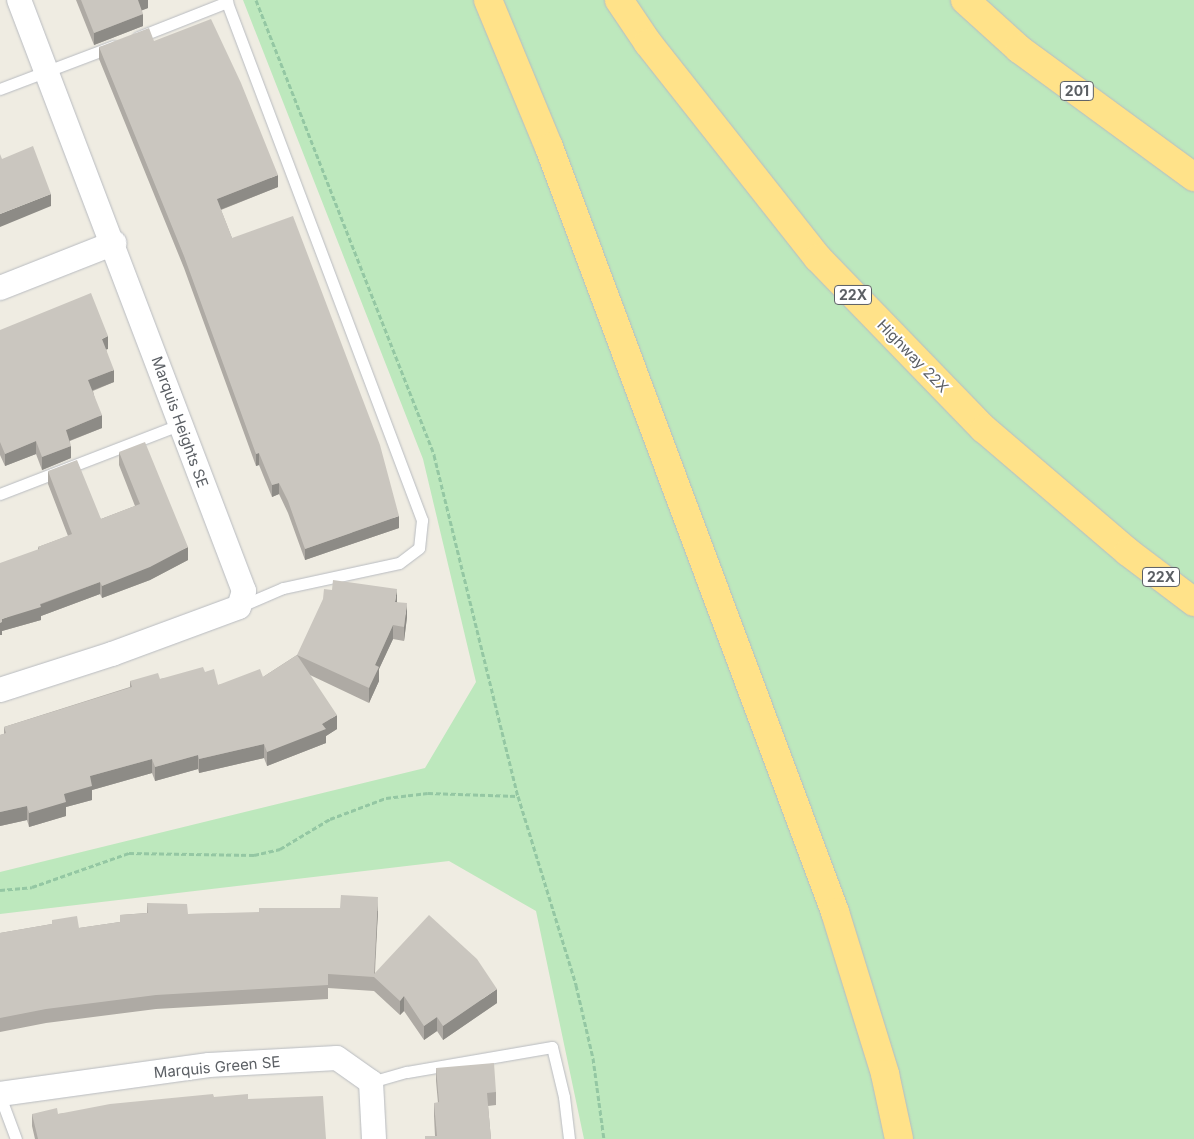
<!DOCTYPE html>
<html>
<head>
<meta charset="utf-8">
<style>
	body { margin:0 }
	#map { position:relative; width:1194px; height:1139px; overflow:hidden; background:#efece2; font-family:Inter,sans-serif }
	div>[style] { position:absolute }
	.green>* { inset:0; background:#bde8bd }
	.path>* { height:3px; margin-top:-1.5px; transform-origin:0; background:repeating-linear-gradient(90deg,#94c7a3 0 5px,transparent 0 7.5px) }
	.roads { filter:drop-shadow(0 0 1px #b8bbc0) drop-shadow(0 0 1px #b8bbc0) }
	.lane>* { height:11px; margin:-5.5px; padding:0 5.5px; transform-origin:5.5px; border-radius:5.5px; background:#fff }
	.street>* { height:24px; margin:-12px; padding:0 12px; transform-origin:12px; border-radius:12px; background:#fff }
	.highway>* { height:28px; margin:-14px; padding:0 14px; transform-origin:14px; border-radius:14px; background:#ffe289 }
	.wall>* { inset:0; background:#aeaaa4 }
	.shaded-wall>* { inset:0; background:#8d8b86 }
	.building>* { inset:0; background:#cac6bf }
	span { translate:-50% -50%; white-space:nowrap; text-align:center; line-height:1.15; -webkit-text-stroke:4px #fff; paint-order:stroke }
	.shield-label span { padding:1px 4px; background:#fff; border:1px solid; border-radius:4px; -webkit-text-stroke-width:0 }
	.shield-label { font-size:14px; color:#5b5f64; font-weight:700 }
	.street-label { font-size:15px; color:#5b5f64 }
</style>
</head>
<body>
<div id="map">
	<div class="green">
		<i style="clip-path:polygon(243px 0,1194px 0,1194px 1139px,584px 1139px,536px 911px,449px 861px,0 914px,0 872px,425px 768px,476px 682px,423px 459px)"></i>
	</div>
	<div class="path">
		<i style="left:256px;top:0;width:489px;rotate:68.6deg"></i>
		<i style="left:434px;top:455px;width:351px;rotate:76.2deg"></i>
		<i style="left:518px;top:796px;width:198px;rotate:72.9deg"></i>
		<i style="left:576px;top:985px;width:75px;rotate:76.9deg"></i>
		<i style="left:593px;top:1058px;width:82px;rotate:82.3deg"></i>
		<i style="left:0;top:890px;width:32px;rotate:-5deg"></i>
		<i style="left:32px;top:887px;width:103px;rotate:-19.3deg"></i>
		<i style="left:129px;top:853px;width:125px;rotate:0.9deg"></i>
		<i style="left:254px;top:855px;width:27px;rotate:-13deg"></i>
		<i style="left:280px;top:849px;width:58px;rotate:-31deg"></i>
		<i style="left:330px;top:819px;width:60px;rotate:-20.6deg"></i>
		<i style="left:386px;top:798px;width:42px;rotate:-6.8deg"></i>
		<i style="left:428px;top:793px;width:90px;rotate:1.9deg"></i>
	</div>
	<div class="roads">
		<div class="lane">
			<i style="left:226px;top:0;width:556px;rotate:69.35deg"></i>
			<i style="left:422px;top:520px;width:28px;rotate:96deg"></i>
			<i style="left:419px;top:548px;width:25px;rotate:143deg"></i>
			<i style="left:399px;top:563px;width:119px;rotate:167.8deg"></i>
			<i style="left:283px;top:588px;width:46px;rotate:156.8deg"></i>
			<i style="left:138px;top:37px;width:96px;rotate:-21.5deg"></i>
			<i style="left:0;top:89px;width:121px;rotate:-20.8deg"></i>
			<i style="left:0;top:494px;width:194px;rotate:-21.1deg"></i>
			<i style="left:371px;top:1082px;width:37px;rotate:-16deg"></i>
			<i style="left:407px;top:1072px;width:147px;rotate:-9.8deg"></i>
			<i style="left:552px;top:1047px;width:51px;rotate:76.5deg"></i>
			<i style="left:564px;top:1097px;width:42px;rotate:83.2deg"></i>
			<i style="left:0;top:1096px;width:46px;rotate:69.6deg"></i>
		</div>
		<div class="street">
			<i style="left:0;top:288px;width:123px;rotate:-21.5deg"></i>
			<i style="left:0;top:690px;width:118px;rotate:-17.8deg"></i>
			<i style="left:112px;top:654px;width:135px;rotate:-20.3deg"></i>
			<i style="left:239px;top:607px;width:17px;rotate:-73deg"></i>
			<i style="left:244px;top:591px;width:632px;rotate:-110.84deg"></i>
			<i style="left:0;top:1094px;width:211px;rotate:-7.9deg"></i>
			<i style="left:209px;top:1065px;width:128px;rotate:-3.1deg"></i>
			<i style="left:337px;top:1058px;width:42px;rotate:35.2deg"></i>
			<i style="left:371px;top:1082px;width:57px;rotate:87deg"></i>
		</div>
		<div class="highway">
			<i style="left:488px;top:0;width:159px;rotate:67.5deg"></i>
			<i style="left:549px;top:147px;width:817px;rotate:69.5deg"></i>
			<i style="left:835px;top:912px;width:170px;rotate:72.8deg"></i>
			<i style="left:885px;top:1074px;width:66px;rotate:77.8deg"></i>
			<i style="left:619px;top:0;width:52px;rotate:56deg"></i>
			<i style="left:648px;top:43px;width:274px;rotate:51.7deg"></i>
			<i style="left:818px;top:258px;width:238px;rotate:45.9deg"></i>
			<i style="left:984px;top:429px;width:189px;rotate:40.5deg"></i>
			<i style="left:1128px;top:552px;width:83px;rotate:37.1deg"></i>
			<i style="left:965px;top:0;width:73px;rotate:42.2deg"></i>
			<i style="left:1019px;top:49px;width:217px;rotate:36.2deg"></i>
		</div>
	</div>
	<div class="wall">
		<i style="clip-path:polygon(76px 0,148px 0,148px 8px,142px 10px,143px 26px,94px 45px)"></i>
		<i style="clip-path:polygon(154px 41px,278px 187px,221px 210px,232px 238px,399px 528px,305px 560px,288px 513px,279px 494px,272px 497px,259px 465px,256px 466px,184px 268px,99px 59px,99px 47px)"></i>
		<i style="clip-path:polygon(0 330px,108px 349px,106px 349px,114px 382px,93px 391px,102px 428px,70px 441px,71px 458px,42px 470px,36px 454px,5px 466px,0 455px)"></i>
		<i style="clip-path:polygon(119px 452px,188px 560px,150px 580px,102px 598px,100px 594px,41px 616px,41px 620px,2px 631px,2px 635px,0 635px,38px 550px,38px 547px,68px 536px,48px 484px,48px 471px,101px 519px,135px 506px,119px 465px)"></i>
		<i style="clip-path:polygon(397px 602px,407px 617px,404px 641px,393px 639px,379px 669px,379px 681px,369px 703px,310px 675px,337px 729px,326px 736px,326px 743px,267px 766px,264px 758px,199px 773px,198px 769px,155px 781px,152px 773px,92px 790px,92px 800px,66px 807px,66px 816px,29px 827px,27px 820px,0 826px,0 735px,4px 734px,4px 727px,130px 687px,130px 681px,160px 679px,205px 672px,218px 685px,263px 677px,297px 655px)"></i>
		<i style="clip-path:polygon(147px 903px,188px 914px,378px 911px,375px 973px,497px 1003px,443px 1040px,437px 1031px,424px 1040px,404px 1011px,400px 1015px,374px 991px,328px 988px,328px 999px,156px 1009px,46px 1023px,0 1032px,0 933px,52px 924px,52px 920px,79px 928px,120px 922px,120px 915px,147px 913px)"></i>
		<i style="clip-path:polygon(436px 1068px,496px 1092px,496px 1105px,488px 1106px,491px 1139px,425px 1139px,435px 1136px,434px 1116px,434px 1103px,438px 1103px,436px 1081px)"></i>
		<i style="clip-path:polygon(214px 1097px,248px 1099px,326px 1139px,35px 1139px,32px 1126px,32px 1114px,58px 1114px)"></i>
	</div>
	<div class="shaded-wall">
		<i style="clip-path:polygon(138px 0,148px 0,148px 8px,138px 12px)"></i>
		<i style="clip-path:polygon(143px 14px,143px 26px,94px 45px,94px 33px)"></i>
		<i style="clip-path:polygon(278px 175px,278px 187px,217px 211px,217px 199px)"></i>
		<i style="clip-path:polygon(51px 194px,51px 206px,0 227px,0 214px)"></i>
		<i style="clip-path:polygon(108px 336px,108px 349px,102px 351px,102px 339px)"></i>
		<i style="clip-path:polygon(114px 370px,114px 382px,88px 392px,88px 380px)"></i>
		<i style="clip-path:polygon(102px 415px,102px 428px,66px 442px,66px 430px)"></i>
		<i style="clip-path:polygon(36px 441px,36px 454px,5px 466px,5px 454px)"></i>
		<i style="clip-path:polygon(71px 446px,71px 458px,42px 470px,42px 457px)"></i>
		<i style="clip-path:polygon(259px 453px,259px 465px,256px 466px,256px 454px)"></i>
		<i style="clip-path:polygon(279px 483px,279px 494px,272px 497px,272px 485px)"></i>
		<i style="clip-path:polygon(399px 516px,399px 528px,305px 560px,305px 549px)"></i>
		<i style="clip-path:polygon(188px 547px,188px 560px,150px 580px,102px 598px,102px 586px)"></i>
		<i style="clip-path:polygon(100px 582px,100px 594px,41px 616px,41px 620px,2px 631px,2px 635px,0 635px,0 623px,2px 619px)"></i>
		<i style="clip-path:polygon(397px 589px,397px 603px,395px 602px)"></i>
		<i style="clip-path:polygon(407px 603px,407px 617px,404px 641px,404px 627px)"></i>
		<i style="clip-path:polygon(393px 625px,393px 639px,379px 669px,379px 681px,369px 703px,369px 688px,375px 665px)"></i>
		<i style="clip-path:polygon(337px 715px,337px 729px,326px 736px,326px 743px,267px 766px,267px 752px,322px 724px)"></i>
		<i style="clip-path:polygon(264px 744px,264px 758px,199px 773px,199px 759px)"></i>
		<i style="clip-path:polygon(198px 755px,198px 769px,155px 781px,155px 767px)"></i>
		<i style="clip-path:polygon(152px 759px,152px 773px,92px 790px,92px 800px,66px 807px,66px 816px,29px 827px,29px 813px,64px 794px,90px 776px)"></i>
		<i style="clip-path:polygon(27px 806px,27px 820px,0 826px,0 812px)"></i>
		<i style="clip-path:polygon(378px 897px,378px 911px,374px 977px)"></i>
		<i style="clip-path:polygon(497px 989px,497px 1003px,443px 1040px,443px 1026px)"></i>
		<i style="clip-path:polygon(404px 996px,404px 1011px,400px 1015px,400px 1001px)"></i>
		<i style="clip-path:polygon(437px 1017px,437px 1031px,424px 1040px,424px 1026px)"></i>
	</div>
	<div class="building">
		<i style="clip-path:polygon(81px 0,138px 0,143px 14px,94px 33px)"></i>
		<i style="clip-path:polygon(211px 19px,241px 83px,278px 175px,217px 199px,232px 238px,293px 216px,380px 445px,399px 516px,305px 549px,288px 501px,279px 483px,272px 485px,259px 453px,256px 454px,184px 256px,99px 47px,149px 28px,154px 41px)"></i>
		<i style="clip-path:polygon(33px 146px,51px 194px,0 214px,0 154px,2px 159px)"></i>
		<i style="clip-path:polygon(91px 293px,108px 336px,102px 339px,114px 370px,88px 380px,102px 415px,66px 430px,71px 446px,42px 457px,36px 441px,5px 454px,0 442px,0 330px)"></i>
		<i style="clip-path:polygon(145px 442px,188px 547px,150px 567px,102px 586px,100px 582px,40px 604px,41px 607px,2px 619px,2px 622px,0 623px,0 563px,39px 549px,38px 547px,72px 534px,48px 471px,77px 460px,101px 519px,140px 504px,119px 452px)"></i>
		<i style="clip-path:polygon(333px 580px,397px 589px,395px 602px,407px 603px,404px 627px,393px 625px,375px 665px,379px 667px,369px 688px,297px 655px,323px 599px,324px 589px,332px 590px)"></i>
		<i style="clip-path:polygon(297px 655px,337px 715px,322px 724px,326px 729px,267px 752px,264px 744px,199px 759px,198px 755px,155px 767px,152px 759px,90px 776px,92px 786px,64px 794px,66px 802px,29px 813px,27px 806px,0 812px,0 735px,6px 733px,4px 727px,132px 687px,130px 681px,158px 673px,160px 679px,203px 667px,205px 672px,214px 669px,218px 685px,260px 669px,263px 677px)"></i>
		<i style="clip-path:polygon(341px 895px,378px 897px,374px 974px,429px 915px,477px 959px,497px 989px,443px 1026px,437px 1017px,424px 1026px,404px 996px,400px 1001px,374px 977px,328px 974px,328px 985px,156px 995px,46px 1009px,0 1018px,0 933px,52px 924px,52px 920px,77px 916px,79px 928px,120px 922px,120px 915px,148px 913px,147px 903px,187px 904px,188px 914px,259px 912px,259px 908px,340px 908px)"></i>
		<i style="clip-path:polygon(494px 1063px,496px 1092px,487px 1093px,491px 1139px,544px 1139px,425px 1139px,425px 1136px,437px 1136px,434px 1103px,439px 1102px,436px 1068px)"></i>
		<i style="clip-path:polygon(213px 1094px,214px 1097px,248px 1094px,248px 1099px,323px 1096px,326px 1139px,38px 1139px,32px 1114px,57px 1108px,58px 1114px,110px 1104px)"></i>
	</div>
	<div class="shield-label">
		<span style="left:1077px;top:91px">201</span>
		<span style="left:853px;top:295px">22X</span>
		<span style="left:1161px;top:577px">22X</span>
	</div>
	<div class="street-label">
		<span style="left:913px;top:356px;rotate:46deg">Highway 22X</span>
		<span style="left:180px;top:422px;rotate:70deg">Marquis Heights SE</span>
		<span style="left:217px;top:1067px;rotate:-5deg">Marquis Green SE</span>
	</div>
</div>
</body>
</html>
